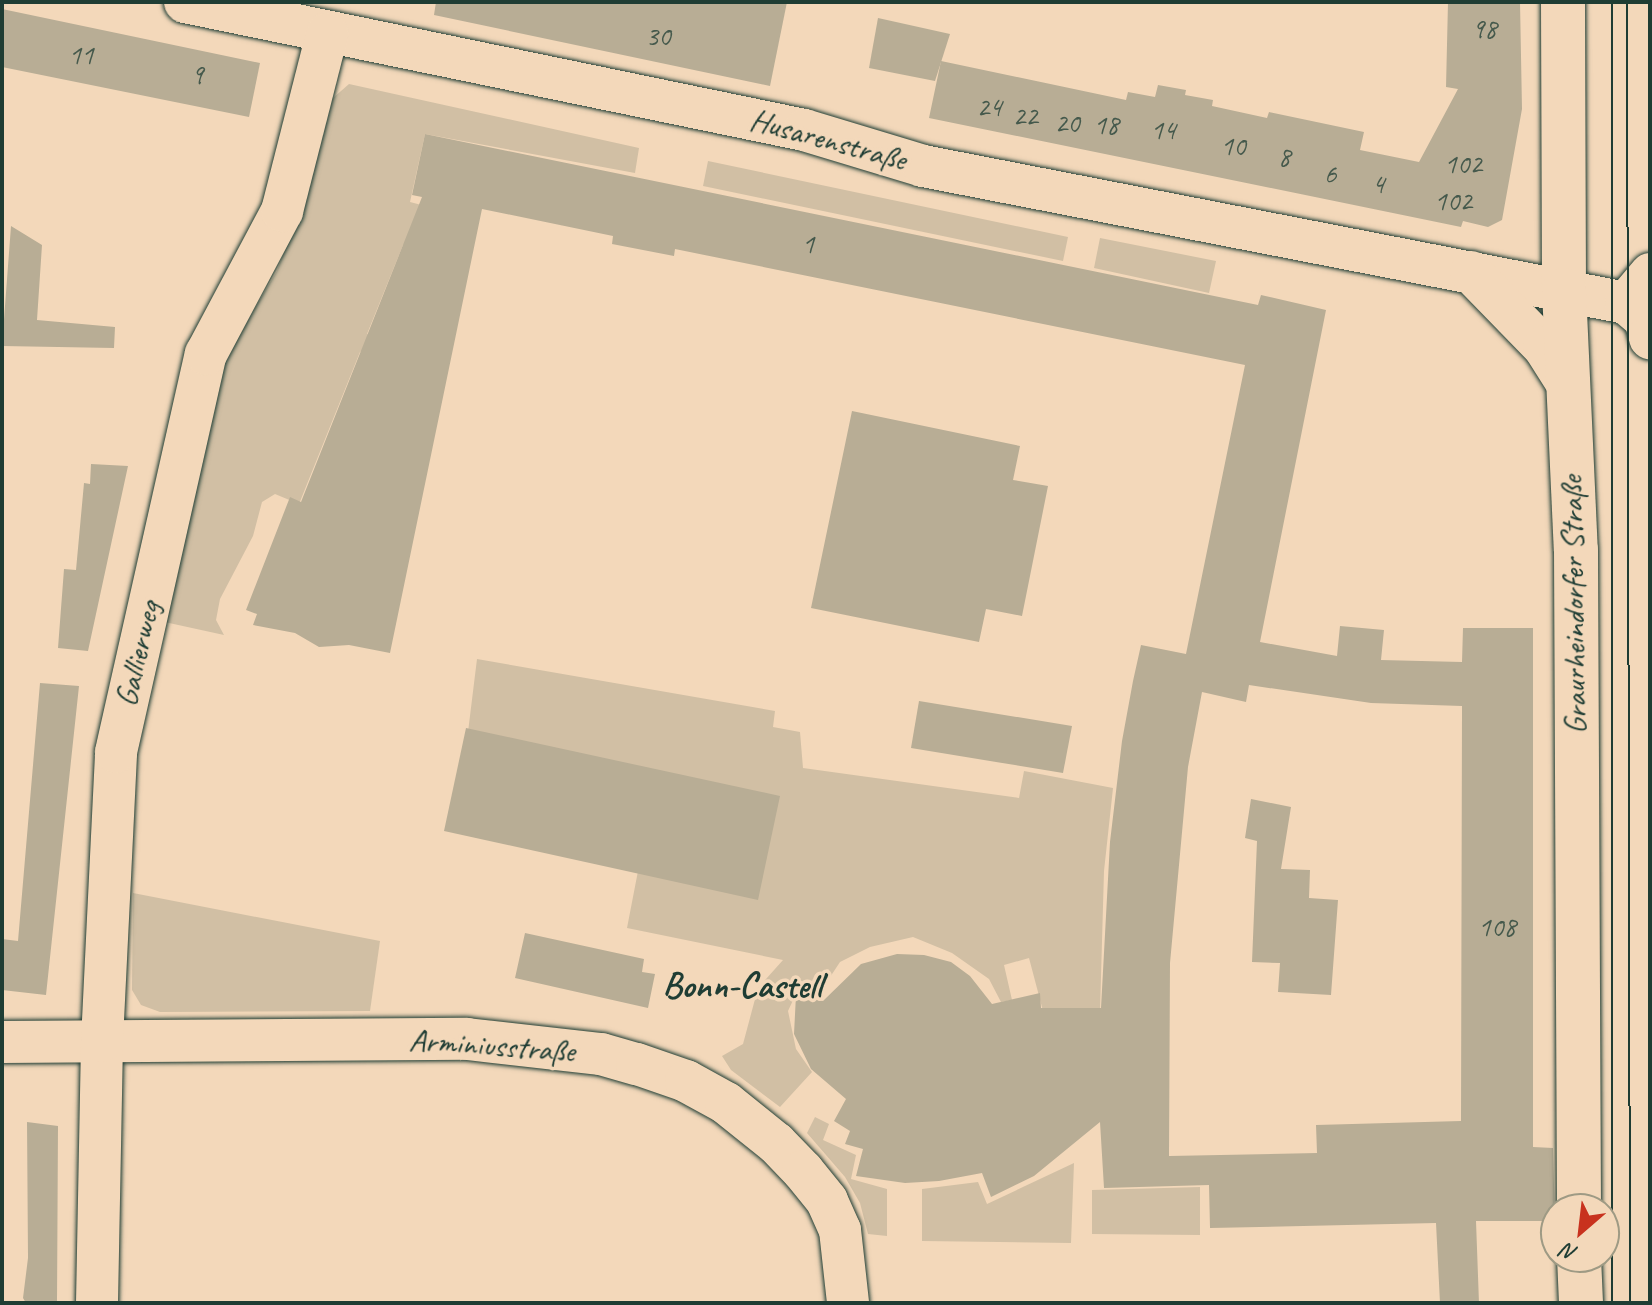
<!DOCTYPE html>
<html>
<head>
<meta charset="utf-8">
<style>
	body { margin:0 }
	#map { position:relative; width:1652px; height:1305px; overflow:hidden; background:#f3d8ba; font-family:Caveat,sans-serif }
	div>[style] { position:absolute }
	.green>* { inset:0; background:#d1bfa4 }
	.building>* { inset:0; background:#b8ad95 }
	.roads { filter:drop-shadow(0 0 2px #1f3d34) drop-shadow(0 0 2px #1f3d34) }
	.street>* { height:42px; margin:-21px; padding:0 21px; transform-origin:21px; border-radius:21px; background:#f3d8ba }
	.secondary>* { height:44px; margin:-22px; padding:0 22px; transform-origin:22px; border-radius:22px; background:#f3d8ba }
	.tram>* { height:2px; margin:-1px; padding:0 1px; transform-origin:1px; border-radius:1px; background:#1f3d34 }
	span { translate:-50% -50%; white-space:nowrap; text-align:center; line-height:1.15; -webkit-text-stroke:7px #f3d8ba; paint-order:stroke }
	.number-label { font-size:28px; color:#45594c }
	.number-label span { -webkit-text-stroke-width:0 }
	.street-label { font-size:32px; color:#1f3d34 }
	.quarter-label { font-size:36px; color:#1f3d34; font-weight:700 }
	.frame { position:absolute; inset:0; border:4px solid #1f3d34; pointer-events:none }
	.north { position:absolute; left:1540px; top:1193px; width:80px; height:80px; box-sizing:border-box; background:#f3d8ba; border:2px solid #9e9a84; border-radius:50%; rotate:208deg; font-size:22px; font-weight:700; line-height:32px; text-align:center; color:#1f3d34 }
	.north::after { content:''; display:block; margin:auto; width:28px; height:36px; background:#c8321e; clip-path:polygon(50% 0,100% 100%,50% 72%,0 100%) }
</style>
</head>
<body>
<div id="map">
	<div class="green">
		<i style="clip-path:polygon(349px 84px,639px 148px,635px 173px,425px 134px,410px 202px,433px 208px,403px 245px,367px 334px,380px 340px,360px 352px,299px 504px,275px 494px,262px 502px,253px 536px,220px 599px,216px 620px,224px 635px,160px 621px,226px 357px,277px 271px,313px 174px,333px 98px)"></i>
		<i style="clip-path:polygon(708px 161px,1068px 237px,1063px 261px,703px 186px)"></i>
		<i style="clip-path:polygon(1100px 238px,1216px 261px,1209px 293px,1094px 268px)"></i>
		<i style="clip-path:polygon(477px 659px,775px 711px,773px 727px,800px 732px,803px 768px,1019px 798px,1024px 771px,1113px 788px,1104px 871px,1100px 1012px,1043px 1011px,1029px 958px,1004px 965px,1012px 1000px,1001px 1002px,989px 979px,952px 953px,913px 937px,870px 947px,840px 962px,815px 1000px,795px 996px,788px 1011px,796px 1049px,812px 1072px,780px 1107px,731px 1070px,722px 1056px,743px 1044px,758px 988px,783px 960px,627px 928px,638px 871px,468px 732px)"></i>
		<i style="clip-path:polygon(133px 893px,380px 941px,370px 1011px,160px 1012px,141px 1005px,132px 990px)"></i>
		<i style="clip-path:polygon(815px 1117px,829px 1124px,823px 1140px,856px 1155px,851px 1179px,887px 1189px,887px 1236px,868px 1234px,860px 1203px,845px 1177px,807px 1133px)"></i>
		<i style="clip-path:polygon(1074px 1163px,1071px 1243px,922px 1241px,922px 1189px,978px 1182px,987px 1204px)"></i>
		<i style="clip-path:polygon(1200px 1187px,1200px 1235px,1092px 1234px,1092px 1190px)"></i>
	</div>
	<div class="building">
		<i style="clip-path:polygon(436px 2px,787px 2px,770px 86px,434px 15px)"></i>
		<i style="clip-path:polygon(1448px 2px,1520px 2px,1522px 109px,1502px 220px,1488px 227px,1463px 221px,1461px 227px,929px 118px,941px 61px,1126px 100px,1128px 92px,1155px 97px,1158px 85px,1186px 90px,1185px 95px,1213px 100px,1212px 106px,1267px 118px,1269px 112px,1364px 132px,1360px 150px,1419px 162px,1458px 89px,1446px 87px)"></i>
		<i style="clip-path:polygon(2px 9px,260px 63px,249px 117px,2px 67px)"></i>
		<i style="clip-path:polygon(878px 18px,950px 34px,935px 81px,869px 68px)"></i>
		<i style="clip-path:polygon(evenodd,425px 134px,1258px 305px,1261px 295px,1326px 310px,1260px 642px,1337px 656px,1340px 626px,1384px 630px,1381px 660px,1462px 662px,1463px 628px,1533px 628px,1533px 1147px,1553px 1148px,1555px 1221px,1476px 1221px,1479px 1303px,1440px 1303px,1436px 1223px,1210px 1228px,1209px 1185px,1104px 1188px,1100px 1122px,1034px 1176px,991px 1197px,982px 1173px,939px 1181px,905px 1183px,856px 1176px,863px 1149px,845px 1144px,850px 1131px,834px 1121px,846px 1099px,811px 1069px,794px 1034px,796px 995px,823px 1001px,861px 964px,897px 954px,924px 955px,951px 962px,970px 976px,992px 1004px,1040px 993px,1041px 1008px,1101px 1008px,1110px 842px,1122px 741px,1133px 681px,1141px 645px,1186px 654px,1245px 365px,675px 249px,674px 256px,612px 244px,613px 236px,482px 209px,390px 653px,349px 645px,319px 647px,295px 633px,253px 625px,257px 614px,246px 610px,290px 497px,301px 502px,422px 197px,412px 195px,425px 134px,1249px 685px,1371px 703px,1462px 706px,1461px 1121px,1316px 1125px,1317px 1153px,1169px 1156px,1170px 963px,1188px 767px,1202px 692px,1246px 702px,1249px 685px)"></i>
		<i style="clip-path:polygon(11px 226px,42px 245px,37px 320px,115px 327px,114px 348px,2px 346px)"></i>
		<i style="clip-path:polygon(852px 411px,1020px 446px,1013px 480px,1048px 486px,1022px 616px,986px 609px,979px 642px,811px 608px)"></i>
		<i style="clip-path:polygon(91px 464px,128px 466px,88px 651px,58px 648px,64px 569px,76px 570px,84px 483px,90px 484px)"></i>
		<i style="clip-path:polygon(40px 683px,79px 686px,46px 995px,2px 990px,2px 939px,18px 941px)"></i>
		<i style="clip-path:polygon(919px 701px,1072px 726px,1063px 773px,911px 748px)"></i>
		<i style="clip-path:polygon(466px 728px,780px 796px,758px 900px,444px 831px)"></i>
		<i style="clip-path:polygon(1251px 799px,1291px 807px,1281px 869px,1310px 870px,1309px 898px,1338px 900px,1331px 995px,1278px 992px,1280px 963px,1252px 962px,1257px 841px,1245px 838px)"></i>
		<i style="clip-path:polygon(525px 933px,644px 959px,642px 972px,655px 974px,648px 1008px,515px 978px)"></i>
		<i style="clip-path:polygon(27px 1122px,58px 1126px,57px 1303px,26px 1303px,23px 1298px,28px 1258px)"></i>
	</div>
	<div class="roads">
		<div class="street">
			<i style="left:185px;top:2px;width:632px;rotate:11.68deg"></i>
			<i style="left:804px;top:130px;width:124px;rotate:16.8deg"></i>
			<i style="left:923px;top:166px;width:716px;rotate:11.03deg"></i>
			<i style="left:1626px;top:303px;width:25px;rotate:40deg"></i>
			<i style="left:1645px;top:319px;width:20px;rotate:75deg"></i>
			<i style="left:1471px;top:272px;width:105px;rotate:45.8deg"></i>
			<i style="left:1544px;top:347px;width:45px;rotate:57.7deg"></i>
			<i style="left:1626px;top:303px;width:38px;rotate:-50deg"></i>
			<i style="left:2px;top:1042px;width:465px;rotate:-0.4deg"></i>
			<i style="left:467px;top:1039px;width:135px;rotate:6.4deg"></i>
			<i style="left:601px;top:1054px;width:37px;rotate:16deg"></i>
			<i style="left:637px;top:1064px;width:52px;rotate:19.1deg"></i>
			<i style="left:686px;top:1081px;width:46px;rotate:28.8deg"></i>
			<i style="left:726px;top:1103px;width:64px;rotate:38.7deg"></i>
			<i style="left:776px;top:1143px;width:39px;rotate:46deg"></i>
			<i style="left:803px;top:1171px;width:38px;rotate:51deg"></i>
			<i style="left:827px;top:1201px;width:32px;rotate:66deg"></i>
			<i style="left:840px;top:1230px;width:73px;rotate:83.7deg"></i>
			<i style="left:97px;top:1303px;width:262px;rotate:-88.9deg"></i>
			<i style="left:102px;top:1041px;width:289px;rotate:-87.2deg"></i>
			<i style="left:116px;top:752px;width:408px;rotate:-77.3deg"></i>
			<i style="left:206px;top:354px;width:162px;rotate:-62deg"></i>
			<i style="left:282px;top:211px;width:183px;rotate:-75.7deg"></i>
		</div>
		<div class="secondary">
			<i style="left:1563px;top:2px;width:288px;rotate:89.8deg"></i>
			<i style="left:1564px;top:290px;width:260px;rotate:87.4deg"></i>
			<i style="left:1576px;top:550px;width:659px;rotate:89.74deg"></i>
			<i style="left:1579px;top:1257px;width:46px;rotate:87.5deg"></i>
		</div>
	</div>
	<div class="tram">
		<i style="left:1612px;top:2px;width:1301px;rotate:90deg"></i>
		<i style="left:1627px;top:2px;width:1301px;rotate:89.87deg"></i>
	</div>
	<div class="number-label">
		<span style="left:1484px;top:29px">98</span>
		<span style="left:658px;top:36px">30</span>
		<span style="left:81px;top:55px">11</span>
		<span style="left:197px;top:75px">9</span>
		<span style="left:989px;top:107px">24</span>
		<span style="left:1025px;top:116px">22</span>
		<span style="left:1067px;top:123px">20</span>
		<span style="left:1106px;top:125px">18</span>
		<span style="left:1163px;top:130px">14</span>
		<span style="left:1233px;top:146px">10</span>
		<span style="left:1284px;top:157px">8</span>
		<span style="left:1463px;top:164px">102</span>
		<span style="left:1330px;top:174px">6</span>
		<span style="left:1378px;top:184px">4</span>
		<span style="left:1453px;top:201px">102</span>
		<span style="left:808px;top:244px">1</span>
		<span style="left:1497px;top:927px">108</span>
	</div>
	<div class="street-label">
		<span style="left:828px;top:140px;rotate:15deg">Husarenstraße</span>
		<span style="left:1574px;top:605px;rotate:-91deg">Graurheindorfer Straße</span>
		<span style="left:138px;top:654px;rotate:-77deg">Gallierweg</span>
		<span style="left:492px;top:1046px;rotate:4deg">Arminiusstraße</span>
	</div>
	<div class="quarter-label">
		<span style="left:742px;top:986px">Bonn-Castell</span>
	</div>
	<div class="frame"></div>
	<div class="north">N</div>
</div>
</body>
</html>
